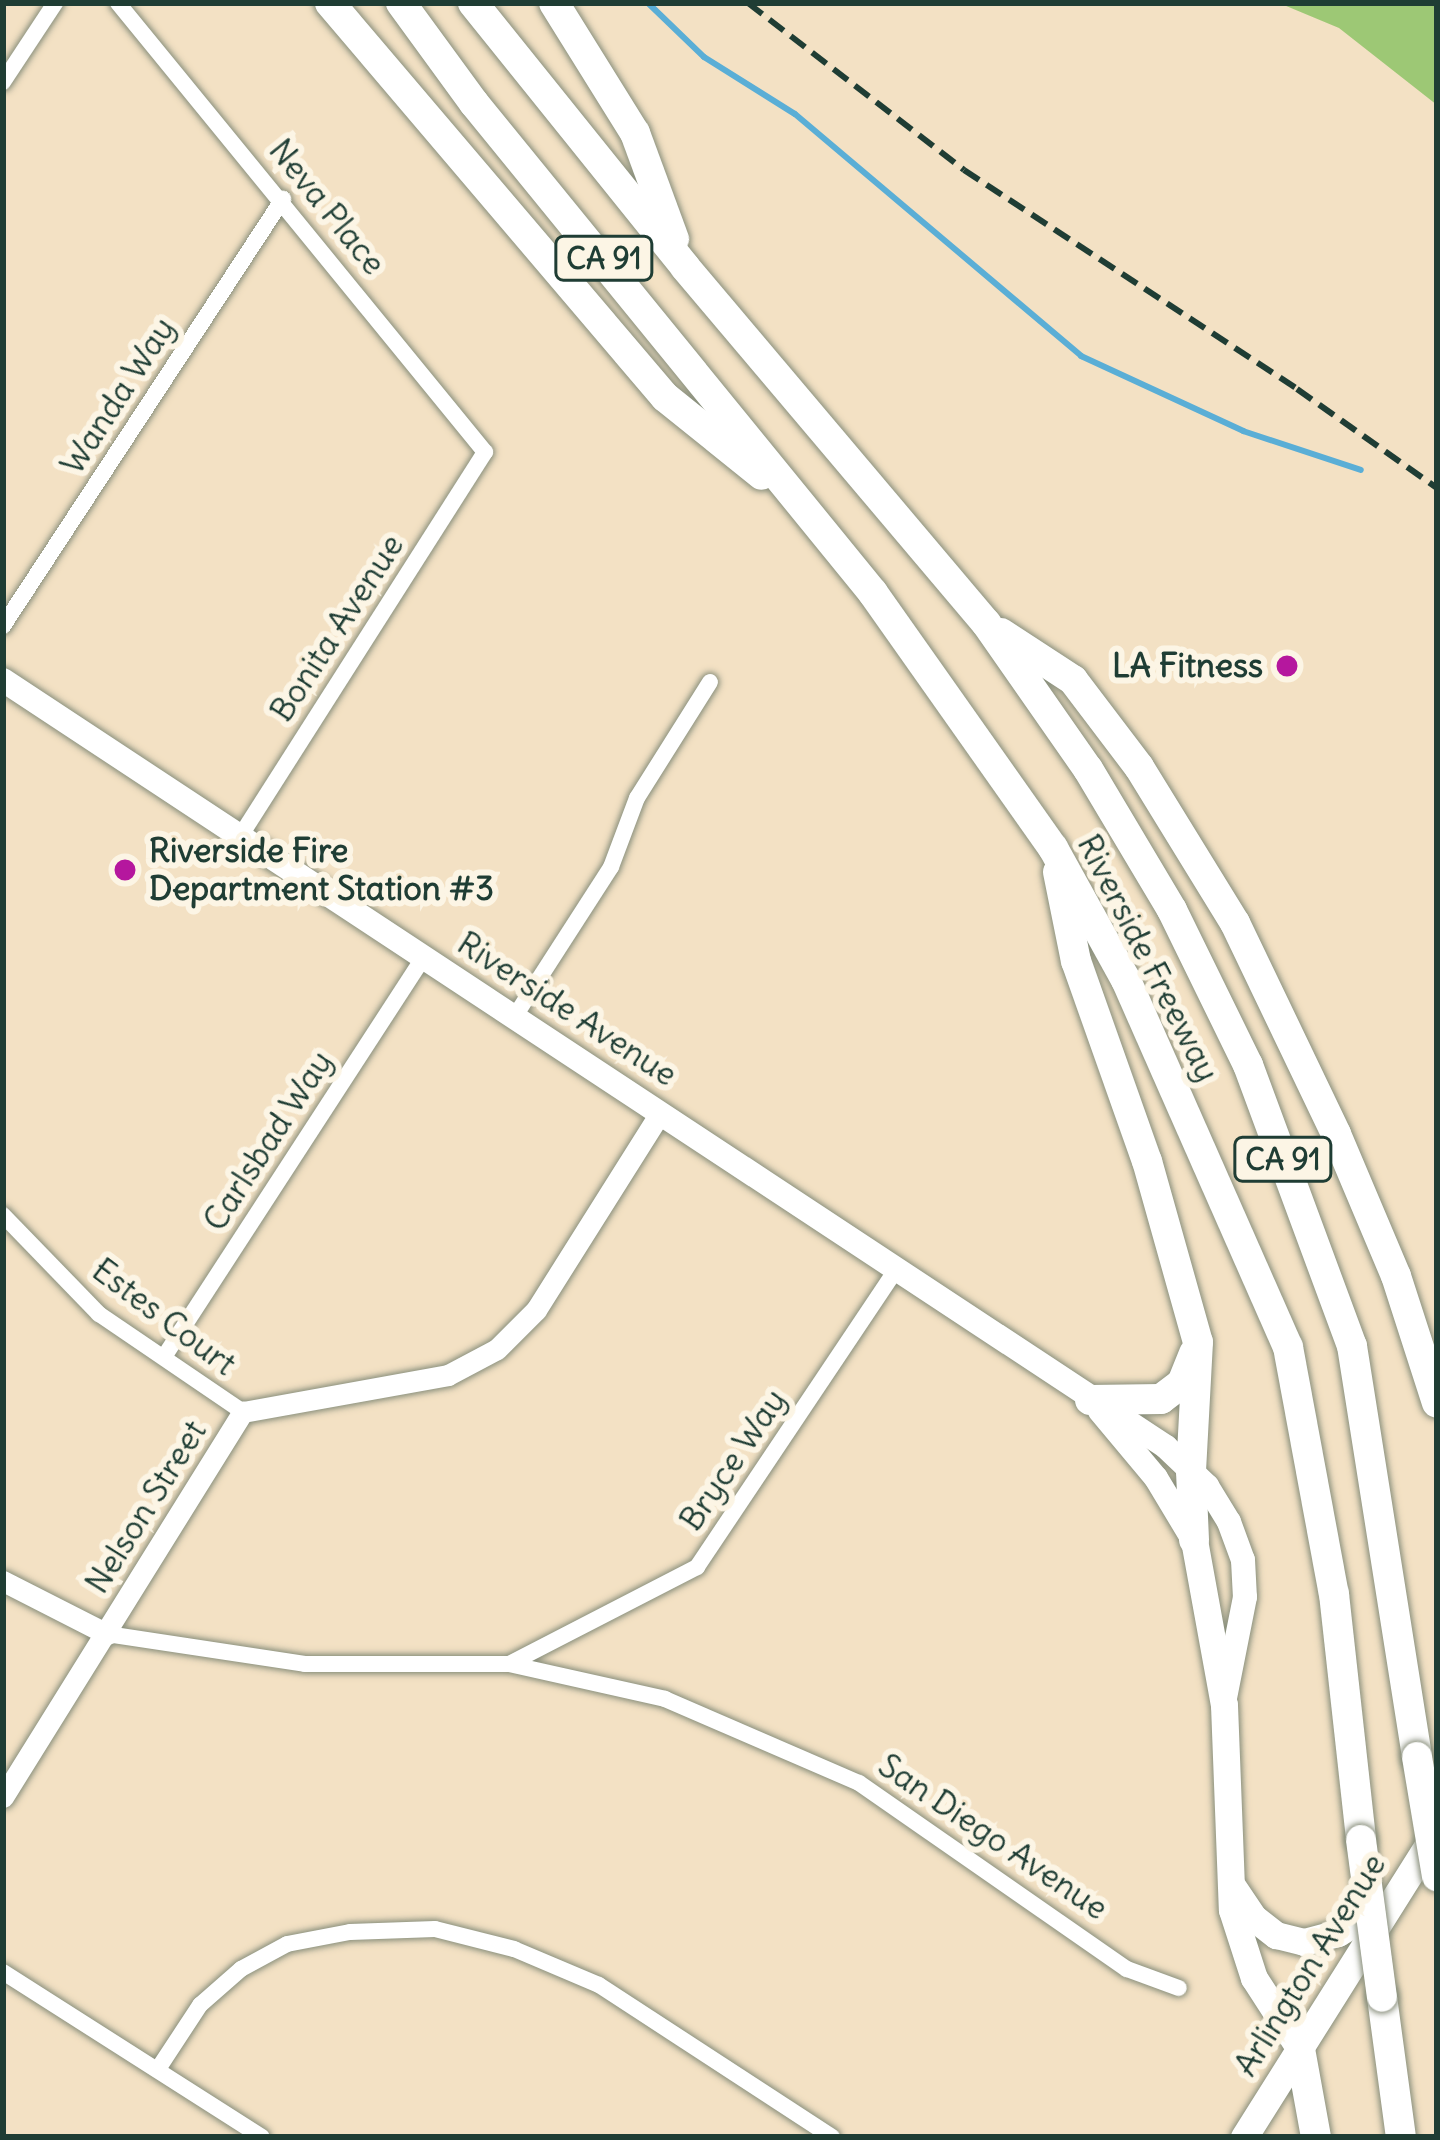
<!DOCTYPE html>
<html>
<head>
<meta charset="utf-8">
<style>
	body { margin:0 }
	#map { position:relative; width:1440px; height:2140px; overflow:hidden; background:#f3e1c4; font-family:Delius,sans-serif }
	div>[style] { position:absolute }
	.green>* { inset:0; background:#9dc875 }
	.stream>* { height:6px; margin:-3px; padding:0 3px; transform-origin:3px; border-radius:3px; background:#5aaed6 }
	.roads { filter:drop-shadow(0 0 3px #898f7c) drop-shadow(0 0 3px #898f7c) }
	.minor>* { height:16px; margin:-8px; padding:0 8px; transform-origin:8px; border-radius:8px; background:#fff }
	.tertiary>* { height:21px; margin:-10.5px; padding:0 10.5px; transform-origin:10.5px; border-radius:10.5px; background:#fff }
	.secondary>* { height:24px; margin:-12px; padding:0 12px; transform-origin:12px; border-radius:12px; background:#fff }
	.primary>* { height:27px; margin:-13.5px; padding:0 13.5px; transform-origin:13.5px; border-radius:13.5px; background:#fff }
	.motorway>* { height:30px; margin:-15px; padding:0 15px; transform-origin:15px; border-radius:15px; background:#fff }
	.rail>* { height:6px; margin-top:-3px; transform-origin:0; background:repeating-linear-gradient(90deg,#1f3d34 0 18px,transparent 0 27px) }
	.bridges { filter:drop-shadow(0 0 3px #898f7c) drop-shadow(0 0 3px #898f7c) }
	.motorway-bridge>* { height:30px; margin:-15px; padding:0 15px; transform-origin:15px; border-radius:15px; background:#fff }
	.dots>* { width:33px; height:33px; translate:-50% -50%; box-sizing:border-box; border:6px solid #fcf5e5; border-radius:50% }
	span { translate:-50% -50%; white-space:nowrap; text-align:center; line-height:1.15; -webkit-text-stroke:12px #fcf5e5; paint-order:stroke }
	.shield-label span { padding:3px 9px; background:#fcf5e5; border:3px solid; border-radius:9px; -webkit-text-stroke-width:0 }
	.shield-label { font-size:30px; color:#1f3d34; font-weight:700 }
	.street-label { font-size:33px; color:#1f3d34 }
	.poi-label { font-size:33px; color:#1f3d34; font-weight:700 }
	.right { translate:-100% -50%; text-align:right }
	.left { translate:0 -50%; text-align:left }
	.frame { position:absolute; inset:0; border:6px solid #1f3d34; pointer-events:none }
</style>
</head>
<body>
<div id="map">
	<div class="green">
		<i style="clip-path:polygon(1279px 3px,1437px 3px,1437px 105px,1339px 28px)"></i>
	</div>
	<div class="stream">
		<i style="left:648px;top:3px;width:78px;rotate:44deg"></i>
		<i style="left:704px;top:57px;width:107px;rotate:32.1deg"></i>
		<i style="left:795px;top:114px;width:375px;rotate:40.2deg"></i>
		<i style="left:1081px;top:356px;width:179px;rotate:24.8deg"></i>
		<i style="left:1243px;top:431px;width:124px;rotate:18.3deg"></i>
	</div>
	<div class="roads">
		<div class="minor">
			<i style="left:118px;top:3px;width:580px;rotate:50.74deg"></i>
			<i style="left:485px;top:452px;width:456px;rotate:122.5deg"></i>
			<i style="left:3px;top:82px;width:95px;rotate:-56.6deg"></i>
			<i style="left:3px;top:626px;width:511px;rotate:-56.75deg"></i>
			<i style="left:515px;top:1016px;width:177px;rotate:-57.2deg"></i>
			<i style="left:611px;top:867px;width:74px;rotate:-69.4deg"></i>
			<i style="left:637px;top:798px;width:137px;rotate:-57.8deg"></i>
			<i style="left:3px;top:1215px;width:138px;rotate:45.9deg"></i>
			<i style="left:99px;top:1314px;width:174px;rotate:34.2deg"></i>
			<i style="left:164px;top:1357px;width:476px;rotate:-57deg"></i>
			<i style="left:107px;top:1634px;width:200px;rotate:8.6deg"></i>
			<i style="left:305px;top:1664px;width:204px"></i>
			<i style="left:509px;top:1664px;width:160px;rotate:12.6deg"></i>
			<i style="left:665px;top:1699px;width:211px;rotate:23.4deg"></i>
			<i style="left:859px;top:1783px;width:326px;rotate:34.8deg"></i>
			<i style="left:1127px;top:1969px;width:55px;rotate:20.1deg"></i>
			<i style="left:509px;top:1664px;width:212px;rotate:-27.3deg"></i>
			<i style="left:697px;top:1567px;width:358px;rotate:-56.2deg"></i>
			<i style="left:3px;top:1972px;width:307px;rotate:32.5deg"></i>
			<i style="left:158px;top:2069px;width:77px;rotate:-56.7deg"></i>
			<i style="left:200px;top:2005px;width:55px;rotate:-41.3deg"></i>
			<i style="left:241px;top:1969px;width:52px;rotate:-28.5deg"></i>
			<i style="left:287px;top:1944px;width:64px;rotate:-10.8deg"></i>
			<i style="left:350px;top:1932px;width:85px;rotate:-2deg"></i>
			<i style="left:435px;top:1929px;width:81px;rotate:14.2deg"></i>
			<i style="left:514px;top:1949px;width:92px;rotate:23deg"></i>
			<i style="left:599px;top:1985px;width:278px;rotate:33.1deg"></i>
		</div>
		<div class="tertiary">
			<i style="left:3px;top:1581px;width:117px;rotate:27deg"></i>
			<i style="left:3px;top:1797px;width:454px;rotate:-58.1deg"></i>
			<i style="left:243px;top:1412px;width:208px;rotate:-10.2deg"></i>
			<i style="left:448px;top:1375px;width:55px;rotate:-28deg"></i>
			<i style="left:497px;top:1349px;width:55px;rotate:-45deg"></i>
			<i style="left:536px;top:1310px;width:233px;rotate:-57.8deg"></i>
		</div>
		<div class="secondary">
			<i style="left:3px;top:680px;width:1393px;rotate:33.4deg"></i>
			<i style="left:1166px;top:1447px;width:57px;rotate:43.6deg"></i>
			<i style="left:1207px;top:1486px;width:42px;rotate:58.6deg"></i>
			<i style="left:1229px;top:1522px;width:40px;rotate:69.8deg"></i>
			<i style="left:1243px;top:1560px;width:37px;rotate:87deg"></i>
			<i style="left:1245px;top:1597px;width:108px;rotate:101.2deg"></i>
			<i style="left:1100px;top:1411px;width:87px;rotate:50.1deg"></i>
			<i style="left:1156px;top:1478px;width:70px;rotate:59deg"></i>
		</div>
		<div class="primary">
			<i style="left:1194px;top:1540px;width:168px;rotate:79.7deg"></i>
			<i style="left:1224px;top:1705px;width:205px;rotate:87.8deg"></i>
			<i style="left:1232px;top:1910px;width:71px;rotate:72.1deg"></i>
			<i style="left:1254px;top:1978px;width:85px;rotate:57.1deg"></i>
			<i style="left:1233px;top:1887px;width:37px;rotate:56deg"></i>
			<i style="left:1254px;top:1918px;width:28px;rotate:38deg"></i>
			<i style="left:1276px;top:1935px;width:29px;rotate:14deg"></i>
			<i style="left:1304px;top:1942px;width:35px;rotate:-15deg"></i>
			<i style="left:1338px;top:1933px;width:54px;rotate:-31.3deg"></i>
			<i style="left:1244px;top:2137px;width:362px;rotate:-57.8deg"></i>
		</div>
		<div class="motorway">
			<i style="left:330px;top:3px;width:517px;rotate:49.63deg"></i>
			<i style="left:665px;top:397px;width:124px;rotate:38.8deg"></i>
			<i style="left:401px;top:3px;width:124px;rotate:53.9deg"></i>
			<i style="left:474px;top:103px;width:632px;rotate:50.84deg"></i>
			<i style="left:873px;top:593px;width:312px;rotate:54.8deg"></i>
			<i style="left:1053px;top:848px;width:151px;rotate:61.1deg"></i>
			<i style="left:1126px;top:980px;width:401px;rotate:66.2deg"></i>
			<i style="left:1288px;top:1347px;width:251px;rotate:79.5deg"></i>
			<i style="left:1334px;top:1594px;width:247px;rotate:83.7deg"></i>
			<i style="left:473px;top:3px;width:339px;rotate:51.2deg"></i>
			<i style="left:685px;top:267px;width:466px;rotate:49.8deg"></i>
			<i style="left:986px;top:623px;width:178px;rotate:55.1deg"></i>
			<i style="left:1088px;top:769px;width:164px;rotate:59.2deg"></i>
			<i style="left:1172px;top:910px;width:173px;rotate:63.9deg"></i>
			<i style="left:1248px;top:1065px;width:300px;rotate:69.7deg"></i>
			<i style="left:1352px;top:1346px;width:416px;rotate:81deg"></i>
			<i style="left:554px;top:3px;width:153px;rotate:58.1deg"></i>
			<i style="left:635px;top:133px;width:113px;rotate:69.8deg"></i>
			<i style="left:1001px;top:633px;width:86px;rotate:33.1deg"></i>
			<i style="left:1073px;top:680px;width:109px;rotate:52.8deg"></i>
			<i style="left:1139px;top:767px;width:183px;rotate:58.4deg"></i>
			<i style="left:1235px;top:923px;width:234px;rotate:64.4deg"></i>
			<i style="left:1336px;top:1134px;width:154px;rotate:67.1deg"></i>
			<i style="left:1396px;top:1276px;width:133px;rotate:72.1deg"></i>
			<i style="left:1058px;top:872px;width:91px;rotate:78.6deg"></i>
			<i style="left:1076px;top:961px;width:212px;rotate:70.5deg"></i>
			<i style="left:1147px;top:1161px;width:188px;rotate:74.3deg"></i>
			<i style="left:1198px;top:1342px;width:129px;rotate:93.1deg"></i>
			<i style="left:1191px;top:1471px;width:69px;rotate:87.5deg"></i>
			<i style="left:1090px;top:1400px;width:71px;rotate:-0.8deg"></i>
			<i style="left:1161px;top:1399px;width:26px;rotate:-37deg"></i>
			<i style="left:1182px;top:1383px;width:32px;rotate:-68deg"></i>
			<i style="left:1382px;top:1997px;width:141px;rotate:82.3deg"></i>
			<i style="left:1300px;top:2049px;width:89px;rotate:79.7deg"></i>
		</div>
	</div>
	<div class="rail">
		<i style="left:748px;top:3px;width:273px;rotate:37.7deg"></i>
		<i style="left:964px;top:170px;width:399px;rotate:33.3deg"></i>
		<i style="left:1297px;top:389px;width:171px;rotate:35.3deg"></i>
	</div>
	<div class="bridges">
		<div class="motorway-bridge">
			<i style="left:1417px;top:1757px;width:121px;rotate:80.5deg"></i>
			<i style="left:1361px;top:1840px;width:158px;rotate:82.4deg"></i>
		</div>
	</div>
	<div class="dots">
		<i style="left:1287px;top:666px;background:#b5179e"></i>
		<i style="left:125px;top:870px;background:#b5179e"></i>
	</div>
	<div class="shield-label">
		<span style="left:604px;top:258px">CA 91</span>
		<span style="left:1283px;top:1159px">CA 91</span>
	</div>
	<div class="street-label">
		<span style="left:327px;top:207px;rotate:51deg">Neva Place</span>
		<span style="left:118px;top:396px;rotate:-57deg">Wanda Way</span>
		<span style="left:337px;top:628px;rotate:-57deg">Bonita Avenue</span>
		<span style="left:1148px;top:958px;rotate:63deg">Riverside Freeway</span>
		<span style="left:567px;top:1009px;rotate:33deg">Riverside Avenue</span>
		<span style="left:268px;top:1141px;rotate:-57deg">Carlsbad Way</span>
		<span style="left:164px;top:1317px;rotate:37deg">Estes Court</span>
		<span style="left:733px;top:1460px;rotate:-56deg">Bryce Way</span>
		<span style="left:146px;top:1507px;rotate:-58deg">Nelson Street</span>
		<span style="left:993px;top:1837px;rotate:34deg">San Diego Avenue</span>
		<span style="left:1310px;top:1965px;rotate:-58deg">Arlington Avenue</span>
	</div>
	<div class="poi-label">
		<span class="right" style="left:1263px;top:666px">LA Fitness</span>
		<span class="left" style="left:149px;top:870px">Riverside Fire<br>Department Station #3</span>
	</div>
	<div class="frame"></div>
</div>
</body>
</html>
